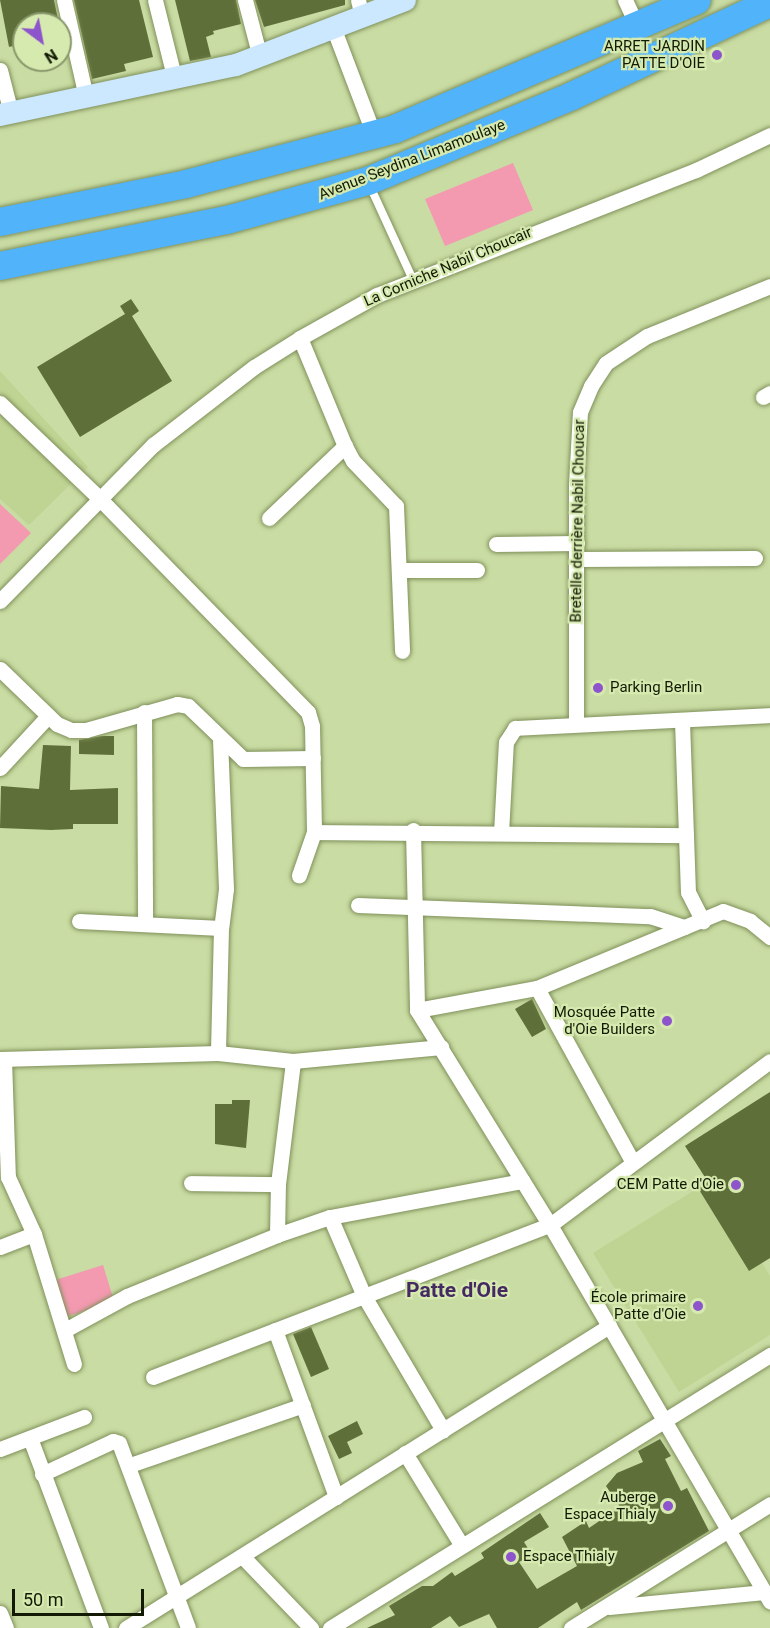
<!DOCTYPE html>
<html>
<head>
<meta charset="utf-8">
<style>
	body { margin:0 }
	#map { position:relative; width:770px; height:1628px; overflow:hidden; background:#c9dca3; font-family:Roboto,sans-serif }
	div>[style] { position:absolute }
	.built>* { inset:0; background:#bfd493 }
	.green>* { inset:0; background:#f399b0 }
	.building>* { inset:0; background:#5f6f3a }
	.roads { filter:drop-shadow(0 0 2px #80915b) drop-shadow(0 0 2px #80915b) }
	.lane>* { height:8px; margin:-4px; padding:0 4px; transform-origin:4px; border-radius:4px; background:#fff }
	.street>* { height:15px; margin:-7.5px; padding:0 7.5px; transform-origin:7.5px; border-radius:7.5px; background:#fff }
	.secondary>* { height:22px; margin:-11px; padding:0 11px; transform-origin:11px; border-radius:11px; background:#cbe8fe }
	.highway>* { height:28px; margin:-14px; padding:0 14px; transform-origin:14px; border-radius:14px; background:#51b3fa }
	.dots>* { width:16px; height:16px; translate:-50% -50%; box-sizing:border-box; border:3px solid #d6eaaf; border-radius:50% }
	span { translate:-50% -50%; white-space:nowrap; text-align:center; line-height:1.15; -webkit-text-stroke:4.5px #d6eaaf; paint-order:stroke }
	.poi-label { font-size:15px; color:#131a04 }
	.right { translate:-100% -50%; text-align:right }
	.left { translate:0 -50%; text-align:left }
	.street-label { font-size:15px; color:#131a04 }
	.district-label { font-size:21px; color:#442963; font-weight:700 }
	.north { position:absolute; left:12px; top:12px; width:60px; height:60px; box-sizing:border-box; background:#d6eaaf; border:2px solid #88976b; border-radius:50%; rotate:148deg; font-size:16px; font-weight:700; line-height:24px; text-align:center; color:#131a04 }
	.north::after { content:''; display:block; margin:auto; width:21px; height:27px; background:#8d54cb; clip-path:polygon(50% 0,100% 100%,50% 72%,0 100%) }
	.scale { position:absolute; left:12px; top:1589px; width:132px; height:27px; box-sizing:border-box; border:3px solid #131a04; border-top:0; padding-left:8px; font-size:18px; line-height:21px; white-space:nowrap; color:#131a04; -webkit-text-stroke:4px #d6eaaf; paint-order:stroke }
</style>
</head>
<body>
<div id="map">
	<div class="built">
		<i style="clip-path:polygon(0 371px,88px 467px,29px 525px,0 499px)"></i>
		<i style="clip-path:polygon(698px 1188px,749px 1270px,762px 1263px,770px 1276px,770px 1335px,679px 1392px,593px 1253px)"></i>
	</div>
	<div class="green">
		<i style="clip-path:polygon(513px 163px,533px 210px,445px 246px,425px 199px)"></i>
		<i style="clip-path:polygon(0 504px,31px 533px,0 564px)"></i>
		<i style="clip-path:polygon(103px 1265px,114px 1301px,63px 1318px,52px 1281px)"></i>
	</div>
	<div class="building">
		<i style="clip-path:polygon(0 0,54px 0,59px 24px,24px 24px,24px 43px,9px 47px)"></i>
		<i style="clip-path:polygon(74px 0,139px 0,153px 57px,124px 64px,126px 71px,92px 79px)"></i>
		<i style="clip-path:polygon(175px 0,236px 0,241px 24px,213px 31px,214px 34px,206px 37px,211px 57px,190px 61px)"></i>
		<i style="clip-path:polygon(255px 0,345px 0,345px 5px,264px 27px)"></i>
		<i style="clip-path:polygon(60px 26px,67px 58px,60px 60px)"></i>
		<i style="clip-path:polygon(131px 299px,139px 311px,132px 316px,172px 381px,80px 437px,37px 367px,125px 314px,120px 306px)"></i>
		<i style="clip-path:polygon(102px 736px,114px 736px,114px 755px,79px 754px,79px 740px)"></i>
		<i style="clip-path:polygon(43px 745px,71px 746px,70px 790px,118px 788px,118px 824px,73px 824px,73px 829px,51px 830px,0 828px,1px 786px,39px 789px)"></i>
		<i style="clip-path:polygon(532px 999px,546px 1029px,532px 1037px,515px 1009px)"></i>
		<i style="clip-path:polygon(770px 1092px,770px 1258px,749px 1271px,698px 1188px,708px 1182px,685px 1146px)"></i>
		<i style="clip-path:polygon(232px 1100px,250px 1100px,246px 1148px,215px 1144px,215px 1104px,232px 1104px)"></i>
		<i style="clip-path:polygon(311px 1327px,329px 1369px,311px 1377px,293px 1334px)"></i>
		<i style="clip-path:polygon(357px 1421px,363px 1434px,347px 1442px,352px 1453px,339px 1459px,328px 1436px)"></i>
		<i style="clip-path:polygon(660px 1439px,671px 1456px,665px 1459px,681px 1491px,687px 1488px,709px 1531px,581px 1610px,577px 1602px,538px 1628px,497px 1628px,489px 1614px,459px 1627px,450px 1616px,431px 1628px,367px 1628px,395px 1615px,389px 1606px,422px 1586px,433px 1586px,452px 1572px,455px 1576px,484px 1558px,481px 1553px,540px 1513px,549px 1527px,524px 1542px,532px 1555px,519px 1562px,537px 1589px,577px 1566px,562px 1537px,586px 1521px,589px 1528px,620px 1507px,606px 1486px,617px 1473px,643px 1462px,638px 1451px)"></i>
	</div>
	<div class="roads">
		<div class="lane">
			<i style="left:370px;top:186px;width:103px;rotate:65.4deg"></i>
		</div>
		<div class="street">
			<i style="left:64px;top:0;width:99px;rotate:77.2deg"></i>
			<i style="left:155px;top:0;width:82px;rotate:76deg"></i>
			<i style="left:245px;top:0;width:59px;rotate:75.3deg"></i>
			<i style="left:358px;top:0;width:16px;rotate:76deg"></i>
			<i style="left:625px;top:0;width:29px;rotate:65deg"></i>
			<i style="left:333px;top:27px;width:116px;rotate:69.2deg"></i>
			<i style="left:0;top:70px;width:44px;rotate:75.7deg"></i>
			<i style="left:300px;top:338px;width:117px;rotate:67.4deg"></i>
			<i style="left:345px;top:446px;width:17px;rotate:62deg"></i>
			<i style="left:353px;top:461px;width:62px;rotate:46.3deg"></i>
			<i style="left:396px;top:506px;width:145px;rotate:87.6deg"></i>
			<i style="left:763px;top:397px;width:8px;rotate:-30deg"></i>
			<i style="left:0;top:403px;width:137px;rotate:43.8deg"></i>
			<i style="left:99px;top:498px;width:299px;rotate:45.7deg"></i>
			<i style="left:308px;top:712px;width:15px;rotate:74deg"></i>
			<i style="left:312px;top:726px;width:106px;rotate:88.9deg"></i>
			<i style="left:314px;top:832px;width:46px;rotate:109.2deg"></i>
			<i style="left:269px;top:518px;width:105px;rotate:-43.5deg"></i>
			<i style="left:496px;top:544px;width:81px;rotate:-0.7deg"></i>
			<i style="left:577px;top:559px;width:178px;rotate:-0.3deg"></i>
			<i style="left:400px;top:570px;width:77px"></i>
			<i style="left:0;top:601px;width:219px;rotate:-45.6deg"></i>
			<i style="left:153px;top:445px;width:128px;rotate:-37.7deg"></i>
			<i style="left:254px;top:367px;width:54px;rotate:-32.2deg"></i>
			<i style="left:300px;top:338px;width:88px;rotate:-29.2deg"></i>
			<i style="left:377px;top:295px;width:343px;rotate:-21.4deg"></i>
			<i style="left:696px;top:170px;width:82px;rotate:-25.3deg"></i>
			<i style="left:0;top:669px;width:79px;rotate:44deg"></i>
			<i style="left:57px;top:724px;width:15px;rotate:23deg"></i>
			<i style="left:71px;top:730px;width:15px"></i>
			<i style="left:86px;top:730px;width:95px;rotate:-15.9deg"></i>
			<i style="left:177px;top:704px;width:11px;rotate:10deg"></i>
			<i style="left:188px;top:706px;width:76px;rotate:43.9deg"></i>
			<i style="left:243px;top:759px;width:70px;rotate:-0.8deg"></i>
			<i style="left:144px;top:712px;width:209px;rotate:89.7deg"></i>
			<i style="left:682px;top:721px;width:171px;rotate:88deg"></i>
			<i style="left:688px;top:892px;width:33px;rotate:63deg"></i>
			<i style="left:576px;top:722px;width:237px;rotate:-90deg"></i>
			<i style="left:576px;top:485px;width:73px;rotate:-86.9deg"></i>
			<i style="left:580px;top:412px;width:28px;rotate:-67deg"></i>
			<i style="left:591px;top:386px;width:27px;rotate:-57deg"></i>
			<i style="left:606px;top:363px;width:49px;rotate:-33.4deg"></i>
			<i style="left:647px;top:336px;width:133px;rotate:-22.1deg"></i>
			<i style="left:220px;top:739px;width:150px;rotate:87.7deg"></i>
			<i style="left:226px;top:889px;width:39px;rotate:97deg"></i>
			<i style="left:0;top:768px;width:71px;rotate:-47.3deg"></i>
			<i style="left:413px;top:830px;width:180px;rotate:88.7deg"></i>
			<i style="left:417px;top:1010px;width:253px;rotate:58.3deg"></i>
			<i style="left:550px;top:1225px;width:436px;rotate:59.7deg"></i>
			<i style="left:314px;top:832px;width:372px;rotate:0.5deg"></i>
			<i style="left:501px;top:833px;width:91px;rotate:-86.9deg"></i>
			<i style="left:506px;top:742px;width:17px;rotate:-57deg"></i>
			<i style="left:515px;top:728px;width:255px;rotate:-2.9deg"></i>
			<i style="left:358px;top:905px;width:292px;rotate:2.2deg"></i>
			<i style="left:650px;top:916px;width:36px;rotate:18deg"></i>
			<i style="left:79px;top:921px;width:142px;rotate:2.8deg"></i>
			<i style="left:221px;top:928px;width:125px;rotate:91.4deg"></i>
			<i style="left:537px;top:988px;width:197px;rotate:61.2deg"></i>
			<i style="left:417px;top:1010px;width:122px;rotate:-10.4deg"></i>
			<i style="left:537px;top:988px;width:201px;rotate:-22.5deg"></i>
			<i style="left:723px;top:911px;width:29px;rotate:20deg"></i>
			<i style="left:750px;top:921px;width:26px;rotate:39deg"></i>
			<i style="left:0;top:1059px;width:218px;rotate:-1.6deg"></i>
			<i style="left:218px;top:1053px;width:75px;rotate:6.1deg"></i>
			<i style="left:293px;top:1061px;width:149px;rotate:-5.4deg"></i>
			<i style="left:4px;top:1059px;width:118px;rotate:88.1deg"></i>
			<i style="left:8px;top:1177px;width:63px;rotate:65.5deg"></i>
			<i style="left:34px;top:1234px;width:136px;rotate:72.9deg"></i>
			<i style="left:191px;top:1183px;width:87px;rotate:0.7deg"></i>
			<i style="left:330px;top:1217px;width:86px;rotate:66.7deg"></i>
			<i style="left:364px;top:1296px;width:156px;rotate:59.5deg"></i>
			<i style="left:277px;top:1235px;width:51px;rotate:-88.9deg"></i>
			<i style="left:278px;top:1184px;width:124px;rotate:-83deg"></i>
			<i style="left:0;top:1247px;width:36px;rotate:-21deg"></i>
			<i style="left:65px;top:1330px;width:71px;rotate:-28.7deg"></i>
			<i style="left:127px;top:1296px;width:162px;rotate:-22.1deg"></i>
			<i style="left:277px;top:1235px;width:56px;rotate:-18.8deg"></i>
			<i style="left:330px;top:1217px;width:196px;rotate:-10.6deg"></i>
			<i style="left:275px;top:1330px;width:178px;rotate:69.9deg"></i>
			<i style="left:153px;top:1377px;width:425px;rotate:-21deg"></i>
			<i style="left:550px;top:1225px;width:274px;rotate:-36.7deg"></i>
			<i style="left:30px;top:1438px;width:203px;rotate:69.5deg"></i>
			<i style="left:0;top:1449px;width:90px;rotate:-20.9deg"></i>
			<i style="left:405px;top:1453px;width:109px;rotate:58.5deg"></i>
			<i style="left:130px;top:1465px;width:183px;rotate:-19.1deg"></i>
			<i style="left:42px;top:1474px;width:78px;rotate:-24.9deg"></i>
			<i style="left:113px;top:1441px;width:6px;rotate:18deg"></i>
			<i style="left:119px;top:1443px;width:197px;rotate:69.5deg"></i>
			<i style="left:242px;top:1556px;width:100px;rotate:46.2deg"></i>
			<i style="left:609px;top:1607px;width:156px;rotate:-5.5deg"></i>
			<i style="left:0;top:1613px;width:16px;rotate:68deg"></i>
			<i style="left:126px;top:1628px;width:570px;rotate:-32.02deg"></i>
			<i style="left:330px;top:1628px;width:518px;rotate:-31.82deg"></i>
			<i style="left:571px;top:1628px;width:234px;rotate:-31.9deg"></i>
		</div>
		<div class="secondary">
			<i style="left:0;top:115px;width:241px;rotate:-12deg"></i>
			<i style="left:236px;top:65px;width:181px;rotate:-21deg"></i>
		</div>
		<div class="highway">
			<i style="left:0;top:222px;width:190px;rotate:-11.5deg"></i>
			<i style="left:186px;top:184px;width:216px;rotate:-14.7deg"></i>
			<i style="left:395px;top:129px;width:328px;rotate:-23.1deg"></i>
			<i style="left:0;top:266px;width:232px;rotate:-11.5deg"></i>
			<i style="left:227px;top:220px;width:146px;rotate:-15.5deg"></i>
			<i style="left:368px;top:181px;width:221px;rotate:-22.6deg"></i>
			<i style="left:572px;top:96px;width:219px;rotate:-25.2deg"></i>
		</div>
	</div>
	<div class="dots">
		<i style="left:717px;top:55px;background:#8d54cb"></i>
		<i style="left:598px;top:688px;background:#8d54cb"></i>
		<i style="left:667px;top:1021px;background:#8d54cb"></i>
		<i style="left:736px;top:1185px;background:#8d54cb"></i>
		<i style="left:698px;top:1306px;background:#8d54cb"></i>
		<i style="left:668px;top:1506px;background:#8d54cb"></i>
		<i style="left:511px;top:1557px;background:#8d54cb"></i>
	</div>
	<div class="poi-label">
		<span class="right" style="left:705px;top:55px">ARRET JARDIN<br>PATTE D'OIE</span>
		<span class="left" style="left:610px;top:688px">Parking Berlin</span>
		<span class="right" style="left:655px;top:1021px">Mosquée Patte<br>d'Oie Builders</span>
		<span class="right" style="left:724px;top:1185px">CEM Patte d'Oie</span>
		<span class="right" style="left:686px;top:1306px">École primaire<br>Patte d'Oie</span>
		<span class="right" style="left:656px;top:1506px">Auberge<br>Espace Thialy</span>
		<span class="left" style="left:523px;top:1557px">Espace Thialy</span>
	</div>
	<div class="street-label">
		<span style="left:412px;top:160px;rotate:-21deg">Avenue Seydina Limamoulaye</span>
		<span style="left:448px;top:267px;rotate:-23deg">La Corniche Nabil Choucair</span>
		<span style="left:578px;top:521px;rotate:-89deg">Bretelle derrière Nabil Choucar</span>
	</div>
	<div class="district-label">
		<span style="left:457px;top:1290px">Patte d'Oie</span>
	</div>
	<div class="north">N</div>
	<div class="scale">50 m</div>
</div>
</body>
</html>
